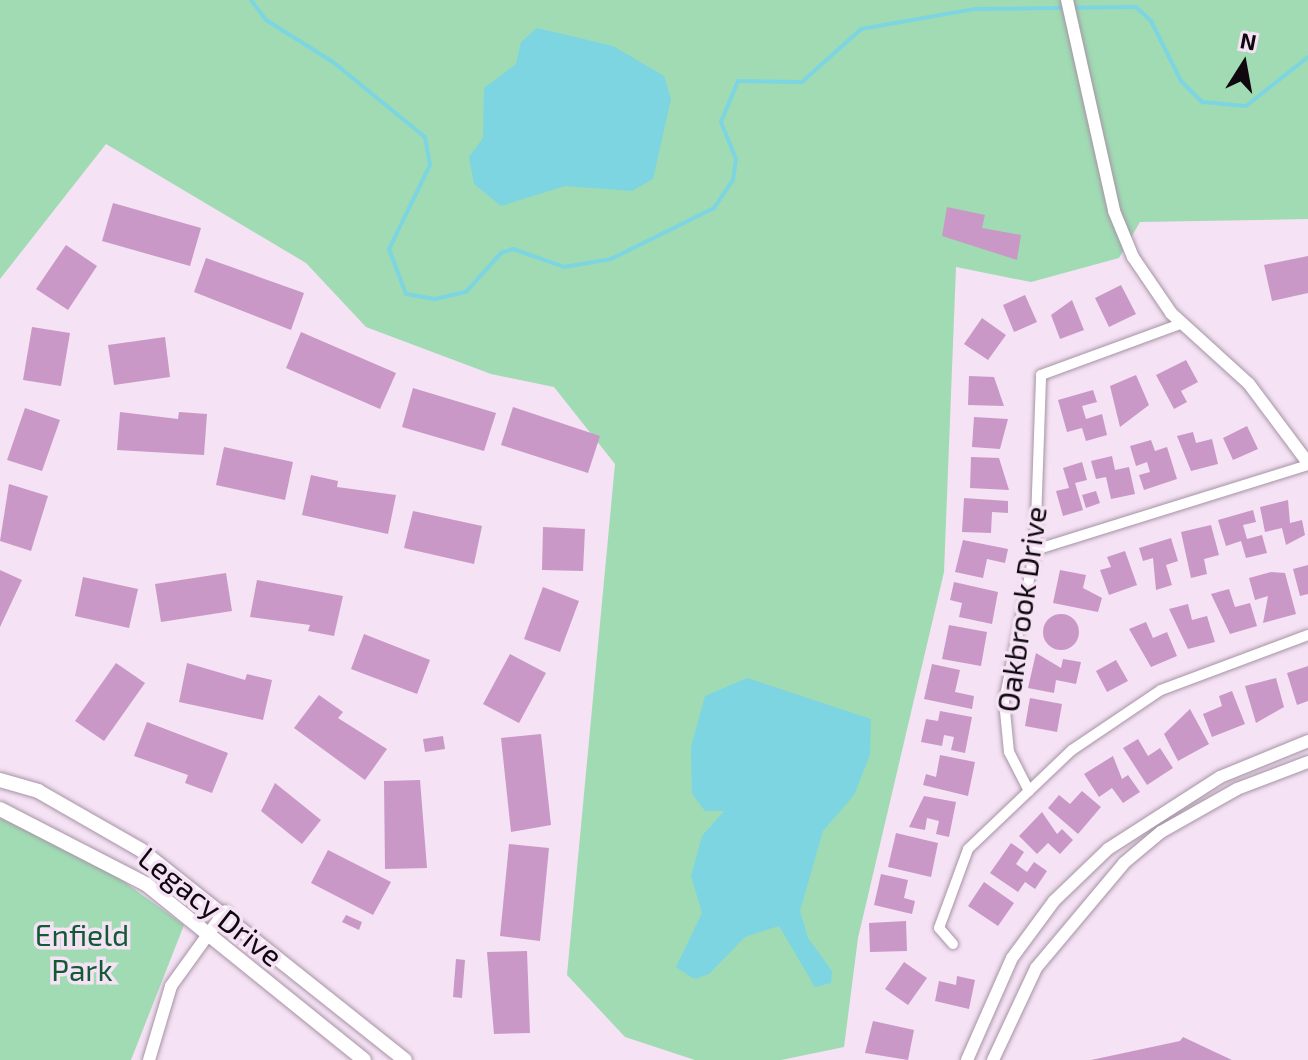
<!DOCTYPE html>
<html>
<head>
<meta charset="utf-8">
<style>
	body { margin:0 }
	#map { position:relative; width:1308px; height:1060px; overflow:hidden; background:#f5e2f4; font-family:"Exo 2",sans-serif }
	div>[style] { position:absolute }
	.green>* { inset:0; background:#a0dbb4 }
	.water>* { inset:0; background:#7cd5e1 }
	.stream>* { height:4px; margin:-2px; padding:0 2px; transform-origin:2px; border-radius:2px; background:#7cd5e1 }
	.building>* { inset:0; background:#c998c7 }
	.round { border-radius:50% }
	.roads { filter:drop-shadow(0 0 2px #a694a5) drop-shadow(0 0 2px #a694a5) }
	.minor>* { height:10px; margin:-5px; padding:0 5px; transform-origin:5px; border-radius:5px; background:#fff }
	.tertiary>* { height:12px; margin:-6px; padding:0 6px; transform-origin:6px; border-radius:6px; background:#fff }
	.secondary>* { height:14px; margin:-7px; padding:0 7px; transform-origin:7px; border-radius:7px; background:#fff }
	span { translate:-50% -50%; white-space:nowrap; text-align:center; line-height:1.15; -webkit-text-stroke:7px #f5e2f4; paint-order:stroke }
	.street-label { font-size:30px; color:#0f090f }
	.park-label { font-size:30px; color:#115a35 }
	.north { position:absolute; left:1204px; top:24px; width:80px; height:80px; -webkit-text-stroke:6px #f5e2f4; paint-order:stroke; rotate:11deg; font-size:22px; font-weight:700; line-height:32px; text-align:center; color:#0f090f }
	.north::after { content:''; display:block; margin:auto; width:28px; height:36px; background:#0f090f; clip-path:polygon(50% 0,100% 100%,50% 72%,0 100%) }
</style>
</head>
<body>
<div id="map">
	<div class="green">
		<i style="clip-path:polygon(0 0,1308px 0,1308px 219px,1140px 222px,1119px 258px,1031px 282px,956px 267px,944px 572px,858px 938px,844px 1047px,781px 1060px,695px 1060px,625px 1037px,567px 975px,615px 464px,554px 387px,491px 374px,366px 327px,306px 263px,106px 144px,0 279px)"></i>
		<i style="clip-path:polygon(0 818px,98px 863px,184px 925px,131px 1060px,0 1060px)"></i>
	</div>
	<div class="water">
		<i style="clip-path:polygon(537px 28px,613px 46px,664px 76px,671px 99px,653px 179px,632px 191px,565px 186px,501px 206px,474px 184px,469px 157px,483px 138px,484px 88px,516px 64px,521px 42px)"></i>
		<i style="clip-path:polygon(747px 678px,871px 719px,870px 755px,854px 795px,823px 831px,800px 911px,808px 938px,832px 971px,831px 983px,815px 987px,779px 926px,745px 937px,709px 974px,694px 979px,676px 967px,702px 913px,691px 876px,702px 836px,724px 811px,705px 811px,692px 794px,691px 747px,705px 696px)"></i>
	</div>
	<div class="stream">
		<i style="left:251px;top:0;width:25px;rotate:53deg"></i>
		<i style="left:266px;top:20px;width:79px;rotate:32.1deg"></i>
		<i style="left:333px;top:62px;width:119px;rotate:39.2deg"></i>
		<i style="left:425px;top:137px;width:28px;rotate:80deg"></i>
		<i style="left:430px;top:165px;width:93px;rotate:116deg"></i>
		<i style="left:389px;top:249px;width:48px;rotate:69.3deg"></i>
		<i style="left:406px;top:294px;width:29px;rotate:10deg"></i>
		<i style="left:435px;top:299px;width:32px;rotate:-13deg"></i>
		<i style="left:466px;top:292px;width:52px;rotate:-48.1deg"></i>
		<i style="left:501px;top:253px;width:13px;rotate:-18deg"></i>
		<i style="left:513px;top:249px;width:54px;rotate:19.4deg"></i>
		<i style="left:564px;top:267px;width:48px;rotate:-9.7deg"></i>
		<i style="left:611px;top:259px;width:115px;rotate:-26.3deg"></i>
		<i style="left:714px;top:208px;width:34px;rotate:-56deg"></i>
		<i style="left:733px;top:180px;width:21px;rotate:-82deg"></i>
		<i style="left:736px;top:159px;width:40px;rotate:-112deg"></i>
		<i style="left:721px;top:122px;width:44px;rotate:-67.5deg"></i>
		<i style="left:738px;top:81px;width:64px;rotate:0.9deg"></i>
		<i style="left:802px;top:82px;width:79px;rotate:-41.9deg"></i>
		<i style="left:861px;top:29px;width:116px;rotate:-10deg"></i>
		<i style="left:975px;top:9px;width:161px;rotate:-0.7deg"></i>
		<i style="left:1136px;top:7px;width:21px;rotate:43deg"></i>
		<i style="left:1151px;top:21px;width:67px;rotate:63.4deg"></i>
		<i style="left:1181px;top:81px;width:30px;rotate:45deg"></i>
		<i style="left:1202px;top:102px;width:44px;rotate:5.2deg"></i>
		<i style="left:1246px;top:106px;width:79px;rotate:-38.3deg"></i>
	</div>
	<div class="building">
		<i style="clip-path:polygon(113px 203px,201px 228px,190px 266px,102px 241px)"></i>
		<i style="clip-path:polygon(947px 207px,985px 215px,982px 228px,1021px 235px,1017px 260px,942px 236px)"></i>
		<i style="clip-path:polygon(66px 245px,97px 266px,68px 310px,36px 289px)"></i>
		<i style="clip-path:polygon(1308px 256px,1308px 293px,1272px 301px,1264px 265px)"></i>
		<i style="clip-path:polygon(206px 258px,304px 293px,291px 330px,194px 292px)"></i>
		<i style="clip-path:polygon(1121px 285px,1136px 314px,1109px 327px,1095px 298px)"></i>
		<i style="clip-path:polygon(1025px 295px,1037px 322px,1014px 332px,1003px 305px)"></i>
		<i style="clip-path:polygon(1072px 300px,1084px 330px,1060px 339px,1051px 315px)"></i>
		<i style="clip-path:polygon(982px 318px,1006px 335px,988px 360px,964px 344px)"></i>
		<i style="clip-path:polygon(32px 327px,70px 333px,61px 386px,23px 380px)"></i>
		<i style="clip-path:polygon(301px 332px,396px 373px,380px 409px,286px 368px)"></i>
		<i style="clip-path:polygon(165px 337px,170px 377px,114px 385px,108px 345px)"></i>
		<i style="clip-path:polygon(1186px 360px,1198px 382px,1181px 391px,1187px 402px,1174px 409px,1156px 375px)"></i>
		<i style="clip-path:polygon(1136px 375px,1149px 405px,1120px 427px,1110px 386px)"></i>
		<i style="clip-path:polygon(969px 376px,994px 377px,1004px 406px,968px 405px)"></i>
		<i style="clip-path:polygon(413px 388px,496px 413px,484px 451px,402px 427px)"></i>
		<i style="clip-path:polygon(1093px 390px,1097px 402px,1082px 406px,1086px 419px,1102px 414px,1107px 435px,1086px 441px,1082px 428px,1067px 432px,1058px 400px)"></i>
		<i style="clip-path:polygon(513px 407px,600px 436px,588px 473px,501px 445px)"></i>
		<i style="clip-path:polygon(25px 408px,60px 420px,42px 471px,7px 460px)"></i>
		<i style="clip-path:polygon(120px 412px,178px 419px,179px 412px,207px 414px,204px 455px,117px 450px)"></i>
		<i style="clip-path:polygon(974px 417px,1008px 419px,1000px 449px,972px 447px)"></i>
		<i style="clip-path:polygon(1247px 426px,1258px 449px,1233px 460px,1223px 438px)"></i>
		<i style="clip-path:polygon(1193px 432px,1196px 443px,1212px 439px,1218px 464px,1191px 471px,1177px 436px)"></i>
		<i style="clip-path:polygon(1151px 440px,1155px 451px,1167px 447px,1177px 479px,1144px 490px,1139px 475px,1150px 472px,1147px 462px,1136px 466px,1130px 446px)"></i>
		<i style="clip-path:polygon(224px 447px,293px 462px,285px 500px,216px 485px)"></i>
		<i style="clip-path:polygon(1112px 456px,1115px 470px,1129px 467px,1135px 494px,1111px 499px,1106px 477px,1096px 479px,1091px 461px)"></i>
		<i style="clip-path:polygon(971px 457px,999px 458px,1009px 490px,970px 488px)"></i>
		<i style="clip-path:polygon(1082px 462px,1087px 480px,1075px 483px,1083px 510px,1063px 516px,1056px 491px,1069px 488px,1063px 468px)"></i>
		<i style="clip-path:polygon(311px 475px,338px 481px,337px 487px,396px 495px,388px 534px,302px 515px)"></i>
		<i style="clip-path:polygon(9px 484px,48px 496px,31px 551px,0 541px)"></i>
		<i style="clip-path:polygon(1096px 491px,1100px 503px,1086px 508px,1082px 495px)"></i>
		<i style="clip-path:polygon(964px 498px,1008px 501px,1008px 513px,992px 512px,991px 533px,962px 532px)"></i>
		<i style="clip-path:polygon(1288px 500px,1290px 523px,1302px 520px,1305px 535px,1286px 545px,1282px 528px,1265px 532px,1260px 507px)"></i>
		<i style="clip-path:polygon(1253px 510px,1256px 522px,1243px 525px,1247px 539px,1262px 535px,1267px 553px,1246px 558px,1241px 541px,1226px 546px,1218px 520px)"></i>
		<i style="clip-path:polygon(413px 511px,482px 526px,474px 564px,404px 548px)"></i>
		<i style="clip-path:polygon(1211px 525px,1219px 555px,1204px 559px,1207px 574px,1191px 578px,1181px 532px)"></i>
		<i style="clip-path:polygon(543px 527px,585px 529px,583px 571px,542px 570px)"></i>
		<i style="clip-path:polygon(1171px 538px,1178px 561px,1166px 565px,1172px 585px,1156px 590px,1153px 558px,1143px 561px,1139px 548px)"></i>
		<i style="clip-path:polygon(963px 540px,1008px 549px,1005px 563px,987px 559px,983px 578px,955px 572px)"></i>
		<i style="clip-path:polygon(1125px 551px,1137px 585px,1109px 595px,1100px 570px,1111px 567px,1107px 557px)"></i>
		<i style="clip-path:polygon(1308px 565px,1308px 594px,1300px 596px,1293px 569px)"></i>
		<i style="clip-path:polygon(0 570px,22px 580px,0 627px)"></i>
		<i style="clip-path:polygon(1060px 570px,1086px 575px,1083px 588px,1102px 598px,1098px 612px,1053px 603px)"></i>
		<i style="clip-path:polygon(1271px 572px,1285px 573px,1296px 614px,1263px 623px,1268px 596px,1255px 600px,1249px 578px)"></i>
		<i style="clip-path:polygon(226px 573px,232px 611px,161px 622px,155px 584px)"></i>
		<i style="clip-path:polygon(83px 577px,138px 589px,129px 628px,75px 616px)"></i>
		<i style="clip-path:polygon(257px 580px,343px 596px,334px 636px,308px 631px,310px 625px,250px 617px)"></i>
		<i style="clip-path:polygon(954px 582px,998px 592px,992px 624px,959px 617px,962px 603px,950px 600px)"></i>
		<i style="clip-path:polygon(543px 587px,579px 601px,560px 652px,524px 639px)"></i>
		<i style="clip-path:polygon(1229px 589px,1235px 607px,1250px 603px,1257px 626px,1230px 634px,1211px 594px)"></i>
		<i style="clip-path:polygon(1188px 604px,1192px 620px,1207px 616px,1215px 642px,1188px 649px,1169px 609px)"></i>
		<i class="round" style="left:1043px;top:614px;width:36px;height:36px"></i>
		<i style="clip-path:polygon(1146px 622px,1153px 638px,1167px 632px,1177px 656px,1151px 667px,1129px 629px)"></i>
		<i style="clip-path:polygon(949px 625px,987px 632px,981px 666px,942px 659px)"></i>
		<i style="clip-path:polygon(364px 634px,430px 660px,417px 694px,351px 669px)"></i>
		<i style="clip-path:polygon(1036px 653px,1061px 668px,1063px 659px,1081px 662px,1076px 684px,1056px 680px,1054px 693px,1028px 688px)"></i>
		<i style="clip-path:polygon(510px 654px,546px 673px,519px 723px,483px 704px)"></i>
		<i style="clip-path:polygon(1116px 660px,1128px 681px,1107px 692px,1096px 671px)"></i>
		<i style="clip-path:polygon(116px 663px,145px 683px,104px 741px,75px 721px)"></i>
		<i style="clip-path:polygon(187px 663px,245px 680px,247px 674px,272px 680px,263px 720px,179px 702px)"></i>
		<i style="clip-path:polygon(932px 664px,960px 670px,955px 692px,974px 696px,972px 709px,924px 699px)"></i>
		<i style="clip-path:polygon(1308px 666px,1308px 701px,1297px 705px,1287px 673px)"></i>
		<i style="clip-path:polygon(1276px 678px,1284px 707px,1256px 723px,1245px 686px)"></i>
		<i style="clip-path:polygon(1232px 691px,1245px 724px,1212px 737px,1203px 714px,1222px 706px,1219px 696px)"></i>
		<i style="clip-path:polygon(319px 695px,343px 712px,338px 718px,387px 749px,365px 780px,294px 728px)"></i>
		<i style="clip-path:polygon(1030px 698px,1062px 704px,1057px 732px,1025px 726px)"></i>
		<i style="clip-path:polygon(1190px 709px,1209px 744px,1178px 761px,1164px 734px)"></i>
		<i style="clip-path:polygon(940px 711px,972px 717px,965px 753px,951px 750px,954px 737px,944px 735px,942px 746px,921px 742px,926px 719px,938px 721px)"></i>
		<i style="clip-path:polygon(147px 722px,228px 753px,212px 793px,185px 783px,188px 775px,134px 756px)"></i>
		<i style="clip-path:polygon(541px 734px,551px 825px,511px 832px,501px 738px)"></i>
		<i style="clip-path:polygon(443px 736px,445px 749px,425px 752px,423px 739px)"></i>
		<i style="clip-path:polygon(1138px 739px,1148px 756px,1160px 748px,1173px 768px,1147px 785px,1123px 748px)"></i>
		<i style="clip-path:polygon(940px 755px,975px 762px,968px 796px,923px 785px,926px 774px,936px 777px)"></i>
		<i style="clip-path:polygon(1113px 756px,1122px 779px,1128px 775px,1140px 792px,1123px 803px,1112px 788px,1099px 797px,1084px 774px)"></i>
		<i style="clip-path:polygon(420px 780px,427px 868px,385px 869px,384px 781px)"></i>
		<i style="clip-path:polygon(275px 783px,321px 820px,302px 844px,261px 811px)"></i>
		<i style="clip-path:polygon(1082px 791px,1101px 807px,1078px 834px,1048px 808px,1059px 795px,1070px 804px)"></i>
		<i style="clip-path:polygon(924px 796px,956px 802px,949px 837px,936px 834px,939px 821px,927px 818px,925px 830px,909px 827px)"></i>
		<i style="clip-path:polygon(1042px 812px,1057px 834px,1062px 829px,1073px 840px,1060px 854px,1048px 843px,1037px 854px,1019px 836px)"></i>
		<i style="clip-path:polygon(896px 833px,938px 843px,931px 877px,888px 867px)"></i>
		<i style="clip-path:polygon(1011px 843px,1024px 852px,1016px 864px,1027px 872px,1034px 862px,1047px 871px,1035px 889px,1025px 882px,1018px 892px,990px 873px)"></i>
		<i style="clip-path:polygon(509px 844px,549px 848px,540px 941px,500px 936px)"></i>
		<i style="clip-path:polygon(328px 850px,391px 882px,373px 915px,311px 883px)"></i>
		<i style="clip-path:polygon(881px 874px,908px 880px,904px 898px,915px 901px,912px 914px,874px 905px)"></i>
		<i style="clip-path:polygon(984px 882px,1014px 903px,998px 926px,968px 906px)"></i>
		<i style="clip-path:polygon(346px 915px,362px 922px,359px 930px,342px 922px)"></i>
		<i style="clip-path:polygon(906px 921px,907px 951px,870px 952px,869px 923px)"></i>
		<i style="clip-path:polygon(527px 951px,530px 1033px,494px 1034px,487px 952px)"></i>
		<i style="clip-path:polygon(456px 959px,465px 960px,462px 998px,453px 997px)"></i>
		<i style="clip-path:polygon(904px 962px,927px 978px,908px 1005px,885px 989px)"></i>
		<i style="clip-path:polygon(957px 976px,975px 980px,969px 1009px,935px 1001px,939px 981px,956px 985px)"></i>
		<i style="clip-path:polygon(873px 1021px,914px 1030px,908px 1060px,865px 1053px)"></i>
		<i style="clip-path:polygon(1183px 1037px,1232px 1060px,1091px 1060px,1180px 1041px)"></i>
	</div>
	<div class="roads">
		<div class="minor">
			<i style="left:1035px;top:550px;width:286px;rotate:-17.3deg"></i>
			<i style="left:1029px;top:791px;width:44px;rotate:-117.1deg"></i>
			<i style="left:1009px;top:752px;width:51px;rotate:-95.6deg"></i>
			<i style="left:1004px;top:701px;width:154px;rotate:-78.4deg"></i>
			<i style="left:1035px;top:550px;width:175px;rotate:-88deg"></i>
			<i style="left:1041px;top:375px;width:151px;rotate:-20.1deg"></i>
			<i style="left:953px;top:944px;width:21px;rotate:-131deg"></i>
			<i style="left:939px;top:928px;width:84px;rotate:-69.8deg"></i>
			<i style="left:968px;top:849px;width:144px;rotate:-43.6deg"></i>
			<i style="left:1072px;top:750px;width:107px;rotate:-34deg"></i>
			<i style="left:1161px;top:690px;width:157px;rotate:-20.5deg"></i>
		</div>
		<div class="tertiary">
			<i style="left:1067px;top:0;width:216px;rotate:77.4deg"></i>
			<i style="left:1114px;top:211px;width:50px;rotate:67.6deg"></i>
			<i style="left:1133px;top:257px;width:68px;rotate:55.8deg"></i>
			<i style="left:1171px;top:313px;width:105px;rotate:42.3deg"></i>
			<i style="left:1249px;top:384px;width:99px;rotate:53.2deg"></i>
			<i style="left:149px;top:1060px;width:77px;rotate:-73.4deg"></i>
			<i style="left:171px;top:986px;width:92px;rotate:-54.2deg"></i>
			<i style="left:967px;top:1060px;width:111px;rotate:-66.2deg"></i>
			<i style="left:1012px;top:958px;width:71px;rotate:-53.6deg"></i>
			<i style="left:1054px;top:901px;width:75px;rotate:-43.9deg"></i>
			<i style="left:1108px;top:849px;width:133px;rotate:-32.7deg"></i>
			<i style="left:1220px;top:777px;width:95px;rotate:-22.2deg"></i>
			<i style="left:993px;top:1060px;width:102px;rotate:-64.9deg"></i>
			<i style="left:1036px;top:968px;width:137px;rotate:-50deg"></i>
			<i style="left:1124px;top:863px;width:48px;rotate:-40deg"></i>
			<i style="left:1161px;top:832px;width:87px;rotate:-29.5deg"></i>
			<i style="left:1237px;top:789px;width:76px;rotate:-20.8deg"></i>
		</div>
		<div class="secondary">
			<i style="left:0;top:780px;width:40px;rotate:16deg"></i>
			<i style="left:38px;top:791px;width:119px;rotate:29.8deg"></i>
			<i style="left:141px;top:850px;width:337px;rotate:38.5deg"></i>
			<i style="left:0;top:809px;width:164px;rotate:27.2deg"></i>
			<i style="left:146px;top:884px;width:280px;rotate:38.9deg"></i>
		</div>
	</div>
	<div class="street-label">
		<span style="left:1021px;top:609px;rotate:-82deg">Oakbrook Drive</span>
		<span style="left:211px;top:906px;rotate:38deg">Legacy Drive</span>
	</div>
	<div class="park-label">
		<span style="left:82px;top:951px">Enfield<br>Park</span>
	</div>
	<div class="north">N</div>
</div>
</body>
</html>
